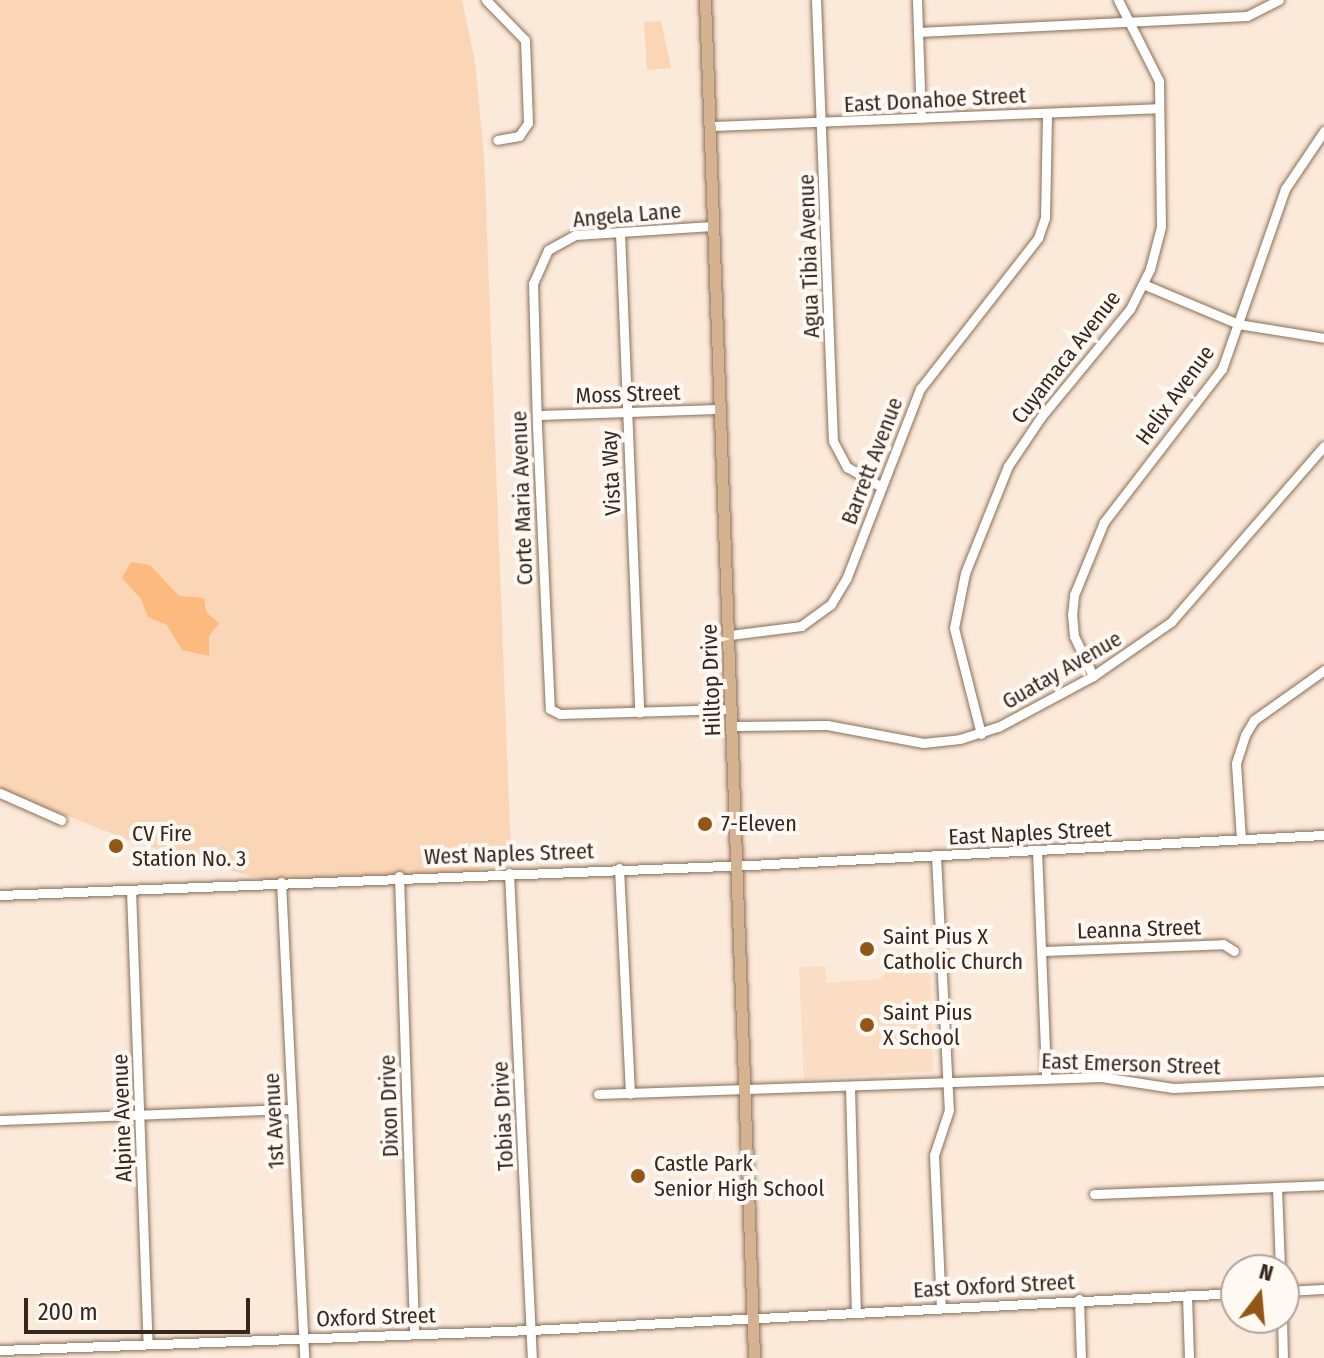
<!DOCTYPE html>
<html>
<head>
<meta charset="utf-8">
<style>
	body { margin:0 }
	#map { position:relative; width:1324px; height:1358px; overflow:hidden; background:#fbe9d9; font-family:"Fira Sans Condensed",sans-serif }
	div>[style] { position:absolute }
	.built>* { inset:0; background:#fbddc4 }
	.green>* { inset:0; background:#fad6b7 }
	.water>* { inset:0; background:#fcba7e }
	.roads { filter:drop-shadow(0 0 2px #896e56) drop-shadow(0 0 2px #896e56) }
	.minor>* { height:9px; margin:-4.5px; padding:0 4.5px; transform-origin:4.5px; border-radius:4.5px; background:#fff }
	.major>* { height:11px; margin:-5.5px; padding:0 5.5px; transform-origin:5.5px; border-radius:5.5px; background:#d5b290 }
	.dots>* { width:22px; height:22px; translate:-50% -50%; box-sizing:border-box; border:4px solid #fff8f3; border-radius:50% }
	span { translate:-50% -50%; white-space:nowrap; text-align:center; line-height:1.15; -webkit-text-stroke:8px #fff8f3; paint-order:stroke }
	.street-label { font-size:22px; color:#34281e }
	.poi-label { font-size:22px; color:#34281e }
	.left { translate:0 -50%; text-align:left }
	.north { position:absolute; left:1220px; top:1254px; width:80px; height:80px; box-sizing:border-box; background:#fff8f3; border:2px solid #aea59e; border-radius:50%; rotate:16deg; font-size:22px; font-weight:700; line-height:32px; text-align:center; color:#34281e }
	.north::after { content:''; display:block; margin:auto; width:28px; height:36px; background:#925715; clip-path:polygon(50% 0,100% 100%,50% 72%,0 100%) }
	.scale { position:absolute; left:24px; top:1298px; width:226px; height:36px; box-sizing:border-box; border:4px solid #34281e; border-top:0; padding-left:10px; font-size:24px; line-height:28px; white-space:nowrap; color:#34281e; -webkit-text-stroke:6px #fff8f3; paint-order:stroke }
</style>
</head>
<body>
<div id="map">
	<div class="built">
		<i style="clip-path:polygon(825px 966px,826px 983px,880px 979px,891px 967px,930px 966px,933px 1071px,804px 1079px,799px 967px)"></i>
	</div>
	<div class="green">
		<i style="clip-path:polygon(0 0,462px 0,475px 62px,484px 156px,511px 858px,462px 877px,281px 885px,133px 842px,0 789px)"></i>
		<i style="clip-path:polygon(661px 21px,671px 68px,647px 70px,644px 22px)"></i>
	</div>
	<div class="water">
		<i style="clip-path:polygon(131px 562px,150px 565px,179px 596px,204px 598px,206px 612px,219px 623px,209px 636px,209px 656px,182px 650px,167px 625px,148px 617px,141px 599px,122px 578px)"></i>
	</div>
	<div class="roads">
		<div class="minor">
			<i style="left:486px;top:0;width:56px;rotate:45.7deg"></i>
			<i style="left:525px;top:40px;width:83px;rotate:87.9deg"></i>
			<i style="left:528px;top:123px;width:16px;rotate:125deg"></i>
			<i style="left:519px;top:136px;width:22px;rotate:170deg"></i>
			<i style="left:816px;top:0;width:441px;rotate:87.8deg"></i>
			<i style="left:833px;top:441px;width:30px;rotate:62deg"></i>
			<i style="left:847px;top:467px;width:39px;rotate:30deg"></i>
			<i style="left:917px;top:0;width:118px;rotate:88.1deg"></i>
			<i style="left:918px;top:32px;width:329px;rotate:-2.8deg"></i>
			<i style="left:1247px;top:16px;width:36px;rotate:-27deg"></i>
			<i style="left:712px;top:126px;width:447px;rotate:-2.3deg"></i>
			<i style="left:712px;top:226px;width:137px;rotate:176.2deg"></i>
			<i style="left:575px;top:235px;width:31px;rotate:151deg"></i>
			<i style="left:548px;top:250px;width:36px;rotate:114deg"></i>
			<i style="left:533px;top:283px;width:143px;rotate:88.4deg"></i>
			<i style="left:537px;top:426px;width:283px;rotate:87.4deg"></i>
			<i style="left:550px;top:709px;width:11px;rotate:27deg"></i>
			<i style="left:560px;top:714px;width:171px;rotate:-1.7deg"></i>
			<i style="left:620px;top:232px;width:481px;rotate:87.7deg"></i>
			<i style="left:1143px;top:284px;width:103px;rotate:22.8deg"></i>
			<i style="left:1238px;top:324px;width:87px;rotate:9.2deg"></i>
			<i style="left:537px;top:415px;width:183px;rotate:-1.9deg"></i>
			<i style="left:730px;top:635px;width:72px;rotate:-7.2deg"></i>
			<i style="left:801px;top:626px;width:37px;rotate:-36deg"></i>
			<i style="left:831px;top:604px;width:31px;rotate:-59deg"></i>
			<i style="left:847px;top:577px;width:202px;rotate:-68.8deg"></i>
			<i style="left:920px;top:389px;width:192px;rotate:-52deg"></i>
			<i style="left:1038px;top:238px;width:21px;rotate:-71deg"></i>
			<i style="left:1045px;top:218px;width:105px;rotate:-88.9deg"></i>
			<i style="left:1093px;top:676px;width:44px;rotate:-115.4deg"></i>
			<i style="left:1074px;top:636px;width:21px;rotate:-95deg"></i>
			<i style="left:1072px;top:615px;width:20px;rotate:-84deg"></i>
			<i style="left:1074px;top:595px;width:79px;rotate:-67.7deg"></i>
			<i style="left:1104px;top:522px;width:193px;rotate:-52.4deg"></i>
			<i style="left:1222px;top:369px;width:191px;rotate:-70.7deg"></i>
			<i style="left:1285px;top:189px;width:70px;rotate:-56.1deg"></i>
			<i style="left:733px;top:726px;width:94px;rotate:-0.6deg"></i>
			<i style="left:827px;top:725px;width:98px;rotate:10.6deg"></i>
			<i style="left:923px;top:743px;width:37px;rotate:-6deg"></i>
			<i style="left:960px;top:739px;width:40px;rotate:-18deg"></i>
			<i style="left:998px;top:727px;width:108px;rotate:-28.2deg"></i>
			<i style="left:1093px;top:676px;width:95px;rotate:-34.7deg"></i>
			<i style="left:1171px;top:622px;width:233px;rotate:-49deg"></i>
			<i style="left:981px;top:734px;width:109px;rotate:-104.3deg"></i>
			<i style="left:954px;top:628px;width:56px;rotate:-78.7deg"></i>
			<i style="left:965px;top:573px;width:115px;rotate:-68.1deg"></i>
			<i style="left:1008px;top:466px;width:59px;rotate:-56deg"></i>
			<i style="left:1041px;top:417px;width:140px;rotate:-50.5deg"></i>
			<i style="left:1130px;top:309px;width:45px;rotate:-63.4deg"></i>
			<i style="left:1150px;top:269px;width:43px;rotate:-75.3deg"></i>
			<i style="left:1161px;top:227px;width:146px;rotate:-90.8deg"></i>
			<i style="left:1159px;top:81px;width:91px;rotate:-116.8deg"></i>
			<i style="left:0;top:793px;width:67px;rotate:23.9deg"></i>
			<i style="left:1241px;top:839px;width:76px;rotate:-93.8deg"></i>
			<i style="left:1236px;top:763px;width:29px;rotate:-72deg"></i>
			<i style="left:1245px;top:735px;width:17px;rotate:-59deg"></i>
			<i style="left:1254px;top:720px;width:86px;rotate:-35.5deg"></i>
			<i style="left:1037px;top:850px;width:228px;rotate:87.7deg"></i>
			<i style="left:936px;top:856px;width:254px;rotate:87.1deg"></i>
			<i style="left:949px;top:1110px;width:47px;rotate:108.4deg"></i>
			<i style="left:934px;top:1155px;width:152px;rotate:87.4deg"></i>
			<i style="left:619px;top:868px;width:226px;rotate:87.2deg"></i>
			<i style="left:509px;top:873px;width:486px;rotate:87.3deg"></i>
			<i style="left:399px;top:876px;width:458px;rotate:88.1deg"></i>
			<i style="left:281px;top:882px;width:477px;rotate:87.2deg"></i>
			<i style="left:131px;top:890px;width:454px;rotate:87.9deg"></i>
			<i style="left:0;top:895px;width:752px;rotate:-2.29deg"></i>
			<i style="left:751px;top:865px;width:574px;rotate:-3deg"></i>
			<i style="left:1044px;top:951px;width:179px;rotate:-2.2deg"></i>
			<i style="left:1223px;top:944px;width:13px;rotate:32deg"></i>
			<i style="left:850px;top:1087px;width:226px;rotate:88.5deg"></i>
			<i style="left:598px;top:1094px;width:504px;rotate:-1.93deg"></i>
			<i style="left:1102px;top:1077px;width:72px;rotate:8.8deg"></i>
			<i style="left:1173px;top:1088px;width:151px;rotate:-2.7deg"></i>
			<i style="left:0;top:1120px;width:291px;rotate:-2.2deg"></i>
			<i style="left:1277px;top:1187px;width:83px;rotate:87.9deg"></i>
			<i style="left:1094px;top:1194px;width:230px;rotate:-2.2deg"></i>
			<i style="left:1284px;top:1291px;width:40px;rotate:-2.9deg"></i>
			<i style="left:1187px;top:1295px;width:63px;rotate:88.2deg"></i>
			<i style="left:1079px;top:1299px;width:59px;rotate:88.1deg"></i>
			<i style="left:1282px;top:1318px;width:40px;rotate:88.6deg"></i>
			<i style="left:0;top:1350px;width:531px;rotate:-2.16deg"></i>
			<i style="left:531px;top:1330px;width:706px;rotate:-3deg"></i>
		</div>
		<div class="major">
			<i style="left:705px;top:0;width:1359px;rotate:87.93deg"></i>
		</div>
	</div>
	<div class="dots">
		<i style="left:705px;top:824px;background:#925715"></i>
		<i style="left:116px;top:846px;background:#925715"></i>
		<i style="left:867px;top:949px;background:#925715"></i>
		<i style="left:867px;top:1025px;background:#925715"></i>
		<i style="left:638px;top:1176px;background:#925715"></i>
	</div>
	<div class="street-label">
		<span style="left:935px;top:100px;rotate:-3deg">East Donahoe Street</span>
		<span style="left:627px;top:215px;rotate:-5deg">Angela Lane</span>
		<span style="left:809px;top:256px;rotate:-92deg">Agua Tibia Avenue</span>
		<span style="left:1066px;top:357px;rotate:-52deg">Cuyamaca Avenue</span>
		<span style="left:628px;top:394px;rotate:-2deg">Moss Street</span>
		<span style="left:1175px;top:395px;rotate:-54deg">Helix Avenue</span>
		<span style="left:872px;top:461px;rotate:-69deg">Barrett Avenue</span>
		<span style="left:611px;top:473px;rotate:-93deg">Vista Way</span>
		<span style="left:522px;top:498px;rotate:-92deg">Corte Maria Avenue</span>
		<span style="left:1062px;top:670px;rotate:-30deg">Guatay Avenue</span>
		<span style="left:711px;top:680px;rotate:-92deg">Hilltop Drive</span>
		<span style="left:1030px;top:833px;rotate:-3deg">East Naples Street</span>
		<span style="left:509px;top:854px;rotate:-2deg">West Naples Street</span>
		<span style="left:1139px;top:929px;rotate:-2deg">Leanna Street</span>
		<span style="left:1131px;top:1064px;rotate:2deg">East Emerson Street</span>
		<span style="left:389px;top:1106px;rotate:-92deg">Dixon Drive</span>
		<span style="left:503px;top:1116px;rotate:-93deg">Tobias Drive</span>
		<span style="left:122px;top:1118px;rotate:-92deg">Alpine Avenue</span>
		<span style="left:274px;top:1121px;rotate:-93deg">1st Avenue</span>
		<span style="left:994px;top:1286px;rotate:-3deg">East Oxford Street</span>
		<span style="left:376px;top:1317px;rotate:-2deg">Oxford Street</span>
	</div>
	<div class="poi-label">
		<span class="left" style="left:721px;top:824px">7-Eleven</span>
		<span class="left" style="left:132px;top:846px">CV Fire<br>Station No. 3</span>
		<span class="left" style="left:883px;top:949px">Saint Pius X<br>Catholic Church</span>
		<span class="left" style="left:883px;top:1025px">Saint Pius<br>X School</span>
		<span class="left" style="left:654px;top:1176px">Castle Park<br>Senior High School</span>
	</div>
	<div class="north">N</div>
	<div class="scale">200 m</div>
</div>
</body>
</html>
